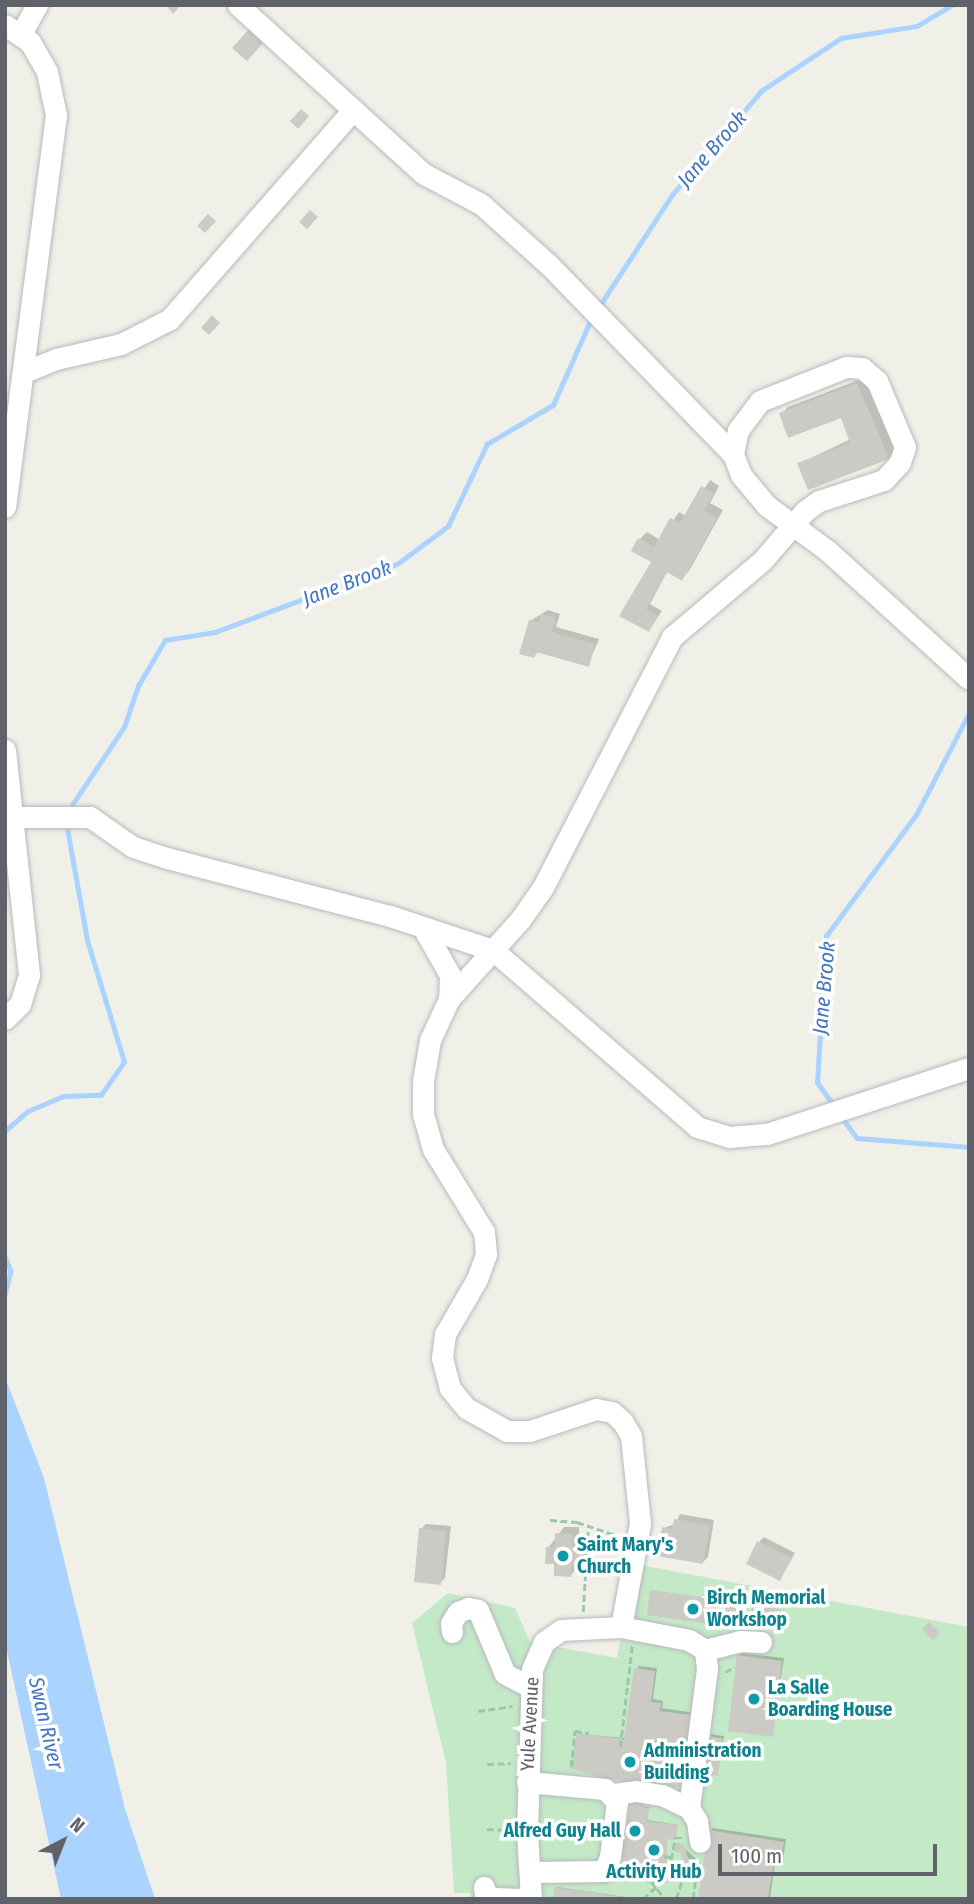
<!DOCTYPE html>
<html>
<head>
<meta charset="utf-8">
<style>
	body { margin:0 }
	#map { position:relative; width:974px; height:1904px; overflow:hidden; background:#f1f0e8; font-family:"Fira Sans Condensed",sans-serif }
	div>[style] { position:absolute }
	.green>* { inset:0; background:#c4e9c7 }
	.water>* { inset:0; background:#aad3ff }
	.shadow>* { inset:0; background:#0003 }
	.stream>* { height:4.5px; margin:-2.25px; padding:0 2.25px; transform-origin:2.25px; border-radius:2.25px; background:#aad3ff }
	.building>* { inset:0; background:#cccac4 }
	.path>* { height:2.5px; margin-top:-1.25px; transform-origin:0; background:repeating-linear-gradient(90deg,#9bc8ab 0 7px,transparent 0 10.5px) }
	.roads { filter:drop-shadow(0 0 2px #b8b9be) drop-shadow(0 0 2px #b8b9be) }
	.minor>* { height:21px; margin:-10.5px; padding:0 10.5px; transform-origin:10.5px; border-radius:10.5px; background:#fff }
	.dots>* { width:19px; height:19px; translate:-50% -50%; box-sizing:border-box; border:4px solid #fff; border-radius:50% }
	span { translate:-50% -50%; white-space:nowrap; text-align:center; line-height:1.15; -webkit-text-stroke:7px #fff; paint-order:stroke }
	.culture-label { font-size:19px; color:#0d838f; font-weight:700 }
	.left { translate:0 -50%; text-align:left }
	.right { translate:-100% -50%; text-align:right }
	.street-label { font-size:19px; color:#5f6268 }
	.water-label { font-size:21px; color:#4376c0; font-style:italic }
	.frame { position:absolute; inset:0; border:7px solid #5f6268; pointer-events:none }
	.north { position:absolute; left:28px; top:1806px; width:70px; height:70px; -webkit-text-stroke:5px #fff; paint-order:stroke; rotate:42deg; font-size:19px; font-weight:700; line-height:28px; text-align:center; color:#5f6268 }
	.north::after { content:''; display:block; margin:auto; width:24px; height:32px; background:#5f6268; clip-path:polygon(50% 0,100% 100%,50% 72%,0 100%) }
	.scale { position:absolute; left:718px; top:1844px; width:219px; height:32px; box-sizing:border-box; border:4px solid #5f6268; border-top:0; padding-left:9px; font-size:21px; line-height:24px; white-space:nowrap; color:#5f6268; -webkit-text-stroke:5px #fff; paint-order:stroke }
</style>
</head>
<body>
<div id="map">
	<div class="green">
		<i style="clip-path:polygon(635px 1564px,969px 1627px,969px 1899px,471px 1899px,470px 1893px,454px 1893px,446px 1763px,412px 1623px,448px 1593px,515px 1608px,530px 1642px,617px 1658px)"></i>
	</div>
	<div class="water">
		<i style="clip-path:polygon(5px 1377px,44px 1478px,125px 1809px,155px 1899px,61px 1899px,5px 1642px)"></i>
	</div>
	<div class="shadow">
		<i style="clip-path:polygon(864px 378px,895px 451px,888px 458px,800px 463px,851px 439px,842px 416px,781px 414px,788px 407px)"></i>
		<i style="clip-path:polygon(710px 480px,719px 486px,710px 503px,723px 510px,689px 571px,682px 578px,669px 571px,666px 574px,650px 604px,662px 611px,649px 630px,621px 615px,653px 561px,640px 539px,647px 532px,660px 540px,679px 512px,686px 516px)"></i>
		<i style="clip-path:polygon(548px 610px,560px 614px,556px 627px,599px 639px,588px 665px,539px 651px,534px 656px,530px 621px)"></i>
		<i style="clip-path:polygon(680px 1514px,714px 1520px,708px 1557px,703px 1562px,664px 1528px,675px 1524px)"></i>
		<i style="clip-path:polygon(426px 1524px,451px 1526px,445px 1578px,440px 1583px,421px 1529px)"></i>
		<i style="clip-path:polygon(564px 1527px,579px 1527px,579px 1542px,587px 1542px,587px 1556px,571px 1575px,548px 1548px)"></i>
		<i style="clip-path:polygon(764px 1537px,795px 1553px,780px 1579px,759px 1542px)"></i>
		<i style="clip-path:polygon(652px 1591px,739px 1602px,736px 1625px)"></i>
		<i style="clip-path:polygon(741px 1653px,784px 1658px,772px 1735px,738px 1656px)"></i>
		<i style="clip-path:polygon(638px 1666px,657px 1668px,653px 1699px,663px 1701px,662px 1708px,695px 1713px,681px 1786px,579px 1734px,626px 1738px)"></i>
		<i style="clip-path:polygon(710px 1734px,724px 1736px,717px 1774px,707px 1737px)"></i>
		<i style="clip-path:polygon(644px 1806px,649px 1807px,647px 1820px,678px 1825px,673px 1836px,667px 1837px,667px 1867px,658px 1866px,657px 1874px,619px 1869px,620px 1843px)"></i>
		<i style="clip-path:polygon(713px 1828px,786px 1839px,783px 1859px,775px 1862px,770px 1899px,739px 1899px,710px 1831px)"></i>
		<i style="clip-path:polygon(679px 1843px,696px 1859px,694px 1867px,678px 1844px)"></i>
		<i style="clip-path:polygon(557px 1887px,632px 1898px,632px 1899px,555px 1899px)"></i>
	</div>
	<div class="stream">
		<i style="left:598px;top:308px;width:135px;rotate:-56.8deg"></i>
		<i style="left:672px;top:195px;width:137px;rotate:-49.4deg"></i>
		<i style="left:761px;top:91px;width:96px;rotate:-33.5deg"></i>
		<i style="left:841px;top:38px;width:77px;rotate:-9deg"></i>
		<i style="left:917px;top:26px;width:41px;rotate:-31deg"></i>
		<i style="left:68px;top:811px;width:101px;rotate:-56.3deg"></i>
		<i style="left:124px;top:727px;width:43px;rotate:-71.1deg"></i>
		<i style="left:138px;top:686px;width:53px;rotate:-59.6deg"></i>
		<i style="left:165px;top:640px;width:51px;rotate:-9.1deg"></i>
		<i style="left:215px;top:632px;width:194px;rotate:-20.5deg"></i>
		<i style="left:397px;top:564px;width:64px;rotate:-36.7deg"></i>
		<i style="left:448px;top:526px;width:91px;rotate:-64.6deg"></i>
		<i style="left:487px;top:444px;width:77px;rotate:-30.6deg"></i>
		<i style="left:553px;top:405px;width:94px;rotate:-66.2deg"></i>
		<i style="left:834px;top:1106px;width:29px;rotate:-126deg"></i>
		<i style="left:817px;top:1083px;width:147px;rotate:-86.5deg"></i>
		<i style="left:826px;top:936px;width:151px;rotate:-53.4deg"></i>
		<i style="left:916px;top:815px;width:115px;rotate:-62.5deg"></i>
		<i style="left:841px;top:1116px;width:27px;rotate:54deg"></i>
		<i style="left:857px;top:1138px;width:112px;rotate:4.6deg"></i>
		<i style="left:5px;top:1131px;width:30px;rotate:-41deg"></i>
		<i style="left:28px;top:1111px;width:38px;rotate:-23deg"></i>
		<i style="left:63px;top:1096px;width:38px;rotate:-2deg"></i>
		<i style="left:101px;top:1095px;width:40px;rotate:-55.1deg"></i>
		<i style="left:124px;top:1062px;width:127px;rotate:-106.9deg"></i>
		<i style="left:87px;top:940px;width:119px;rotate:-100.2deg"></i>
		<i style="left:5px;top:1257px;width:15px;rotate:67deg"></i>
		<i style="left:11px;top:1271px;width:25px;rotate:104deg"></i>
	</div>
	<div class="building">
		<i style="clip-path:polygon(166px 5px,181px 5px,173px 14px)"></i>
		<i style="clip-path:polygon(250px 28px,265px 41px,247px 61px,232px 48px)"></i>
		<i style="clip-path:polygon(301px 109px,309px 116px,298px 129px,290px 121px)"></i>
		<i style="clip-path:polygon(310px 210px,318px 217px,307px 229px,299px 222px)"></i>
		<i style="clip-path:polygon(208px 214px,216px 221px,205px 233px,197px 226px)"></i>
		<i style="clip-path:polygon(212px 315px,220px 323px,209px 335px,201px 328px)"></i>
		<i style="clip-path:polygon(857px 383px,889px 459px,808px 490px,797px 463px,850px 443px,841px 418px,788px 438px,779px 413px)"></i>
		<i style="clip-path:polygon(701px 486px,714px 493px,704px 510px,717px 518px,682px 581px,667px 572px,646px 609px,658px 616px,649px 632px,619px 616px,651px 562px,631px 551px,638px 538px,654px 547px,670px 518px,680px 523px)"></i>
		<i style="clip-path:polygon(541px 614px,556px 618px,552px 632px,595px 644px,589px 667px,536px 652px,534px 658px,519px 654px,529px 620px,539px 622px)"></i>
		<i style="clip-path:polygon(674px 1519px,710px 1525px,703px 1564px,657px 1556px,662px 1527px,672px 1529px)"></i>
		<i style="clip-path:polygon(419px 1528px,446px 1531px,441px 1585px,414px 1582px)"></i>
		<i style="clip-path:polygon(555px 1533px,573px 1534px,573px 1548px,581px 1548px,580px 1565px,572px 1565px,571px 1577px,554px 1576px,554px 1564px,545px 1564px,546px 1547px,555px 1547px)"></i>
		<i style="clip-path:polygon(757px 1541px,792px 1558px,780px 1581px,746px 1564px)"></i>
		<i style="clip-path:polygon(650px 1590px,739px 1602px,736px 1628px,647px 1615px)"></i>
		<i style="clip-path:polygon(752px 1606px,781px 1609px,779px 1629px,750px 1626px)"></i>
		<i style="clip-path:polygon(929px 1622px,940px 1632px,933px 1640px,922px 1629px)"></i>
		<i style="clip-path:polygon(737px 1655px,782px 1661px,773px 1737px,728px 1731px)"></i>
		<i style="clip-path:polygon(634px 1668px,655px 1671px,651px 1702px,661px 1703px,660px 1711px,692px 1715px,683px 1788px,603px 1778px,570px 1768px,577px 1733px,624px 1739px)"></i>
		<i style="clip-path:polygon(706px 1736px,722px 1738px,718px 1776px,701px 1774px)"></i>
		<i style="clip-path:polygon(632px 1799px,645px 1801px,644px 1807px,649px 1808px,647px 1821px,678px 1825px,676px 1840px,667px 1839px,667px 1869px,658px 1868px,657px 1877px,618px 1871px)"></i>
		<i style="clip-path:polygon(708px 1830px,784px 1842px,780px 1864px,774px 1863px,768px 1899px,698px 1899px)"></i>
		<i style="clip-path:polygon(676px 1843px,684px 1845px,688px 1858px,696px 1860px,694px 1869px,685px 1868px,681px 1853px,675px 1851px)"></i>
		<i style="clip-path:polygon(671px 1870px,680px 1871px,679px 1880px,663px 1884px)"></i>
		<i style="clip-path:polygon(555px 1887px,622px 1897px,622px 1899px,553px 1899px)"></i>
	</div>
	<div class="path">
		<i style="left:550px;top:1520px;width:27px;rotate:4deg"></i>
		<i style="left:577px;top:1522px;width:43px;rotate:18.9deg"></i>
		<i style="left:583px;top:1612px;width:83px;rotate:-86.6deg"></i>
		<i style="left:725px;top:1672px;width:11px;rotate:-27deg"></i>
		<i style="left:478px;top:1711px;width:35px;rotate:-8deg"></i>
		<i style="left:620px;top:1747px;width:102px;rotate:-83.2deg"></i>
		<i style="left:487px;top:1764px;width:24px;rotate:-2deg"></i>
		<i style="left:571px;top:1767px;width:36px;rotate:-84deg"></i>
		<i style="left:575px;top:1731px;width:14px;rotate:8deg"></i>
		<i style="left:487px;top:1829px;width:21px;rotate:3deg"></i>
		<i style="left:664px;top:1856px;width:8px;rotate:7deg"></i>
		<i style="left:672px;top:1862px;width:17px;rotate:40deg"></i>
		<i style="left:622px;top:1875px;width:30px;rotate:12deg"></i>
		<i style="left:651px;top:1881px;width:23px;rotate:52deg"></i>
		<i style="left:653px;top:1883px;width:21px;rotate:-39deg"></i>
		<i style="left:669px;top:1870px;width:33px;rotate:-79deg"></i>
		<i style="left:675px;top:1838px;width:8px"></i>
		<i style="left:643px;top:1899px;width:18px;rotate:-43deg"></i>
		<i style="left:676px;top:1899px;width:25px;rotate:-72deg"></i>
		<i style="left:684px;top:1875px;width:13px;rotate:-4deg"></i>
		<i style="left:693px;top:1899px;width:38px;rotate:-83deg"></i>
	</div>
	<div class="roads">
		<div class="minor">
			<i style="left:238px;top:5px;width:251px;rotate:42.3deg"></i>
			<i style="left:424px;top:174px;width:64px;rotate:27.8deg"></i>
			<i style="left:481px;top:204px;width:93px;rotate:41.9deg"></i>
			<i style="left:550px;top:266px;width:262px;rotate:45.8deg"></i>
			<i style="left:733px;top:454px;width:22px;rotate:69deg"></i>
			<i style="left:741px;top:475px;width:40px;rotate:50deg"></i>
			<i style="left:767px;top:506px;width:76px;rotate:36.4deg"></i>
			<i style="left:828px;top:551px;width:190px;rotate:42.2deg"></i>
			<i style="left:5px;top:25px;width:30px;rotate:34deg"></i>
			<i style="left:30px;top:42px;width:34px;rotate:60deg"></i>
			<i style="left:47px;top:72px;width:44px;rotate:78.2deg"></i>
			<i style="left:56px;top:115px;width:395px;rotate:97.4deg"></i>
			<i style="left:22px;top:32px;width:31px;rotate:-61deg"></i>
			<i style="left:24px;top:372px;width:35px;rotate:-22deg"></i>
			<i style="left:56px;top:359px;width:67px;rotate:-13deg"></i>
			<i style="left:121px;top:344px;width:55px;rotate:-27deg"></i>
			<i style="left:170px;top:319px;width:278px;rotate:-48.8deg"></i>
			<i style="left:5px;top:750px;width:226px;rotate:83.9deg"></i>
			<i style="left:29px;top:975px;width:30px;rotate:107deg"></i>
			<i style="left:20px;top:1004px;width:21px;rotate:135deg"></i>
			<i style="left:14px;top:817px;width:76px"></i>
			<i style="left:90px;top:817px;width:52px;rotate:34.9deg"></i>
			<i style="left:133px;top:847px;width:36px;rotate:18deg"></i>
			<i style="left:167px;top:858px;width:230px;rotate:14.6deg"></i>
			<i style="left:390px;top:916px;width:108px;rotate:18.3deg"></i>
			<i style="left:493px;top:950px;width:270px;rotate:40.9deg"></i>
			<i style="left:697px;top:1127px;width:34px;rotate:17deg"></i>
			<i style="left:729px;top:1137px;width:38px;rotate:-5deg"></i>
			<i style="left:767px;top:1134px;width:213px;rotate:-18.1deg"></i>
			<i style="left:425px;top:931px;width:51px;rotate:60.4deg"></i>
			<i style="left:450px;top:975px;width:24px;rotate:92deg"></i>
			<i style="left:621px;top:1627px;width:106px;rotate:-79.6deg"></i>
			<i style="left:640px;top:1523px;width:87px;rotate:-95.9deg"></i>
			<i style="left:631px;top:1436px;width:16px;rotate:-120deg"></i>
			<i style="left:623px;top:1422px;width:15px;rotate:-138deg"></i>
			<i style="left:612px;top:1412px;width:16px;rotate:-169deg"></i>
			<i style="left:596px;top:1409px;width:70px;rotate:161.6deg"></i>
			<i style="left:530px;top:1431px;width:23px;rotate:180deg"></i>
			<i style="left:507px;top:1431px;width:47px;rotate:-150.7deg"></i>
			<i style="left:466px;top:1408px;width:26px;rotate:-129deg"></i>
			<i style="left:450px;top:1388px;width:31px;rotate:-105deg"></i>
			<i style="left:442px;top:1358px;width:24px;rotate:-83deg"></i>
			<i style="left:445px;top:1334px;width:64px;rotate:-59.8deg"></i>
			<i style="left:477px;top:1279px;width:27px;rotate:-70deg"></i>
			<i style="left:486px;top:1254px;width:22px;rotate:-95deg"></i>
			<i style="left:484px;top:1232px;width:97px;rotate:-121.6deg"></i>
			<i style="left:433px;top:1149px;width:37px;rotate:-106deg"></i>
			<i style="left:423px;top:1113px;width:32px;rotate:-90deg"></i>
			<i style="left:423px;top:1081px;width:42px;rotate:-80.3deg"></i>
			<i style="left:430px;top:1040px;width:45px;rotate:-65.1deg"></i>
			<i style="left:449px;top:999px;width:106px;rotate:-48.1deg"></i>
			<i style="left:520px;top:920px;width:38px;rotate:-55deg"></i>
			<i style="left:542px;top:889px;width:284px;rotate:-62.7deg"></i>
			<i style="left:672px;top:637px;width:118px;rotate:-40.2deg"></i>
			<i style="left:762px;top:561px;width:66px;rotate:-49.3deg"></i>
			<i style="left:805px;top:511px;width:17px;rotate:-36deg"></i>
			<i style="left:819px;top:501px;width:68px;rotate:-17.9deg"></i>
			<i style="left:884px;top:480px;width:24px;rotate:-48deg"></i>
			<i style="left:900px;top:462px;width:16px;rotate:-72deg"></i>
			<i style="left:905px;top:447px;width:72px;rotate:-113deg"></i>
			<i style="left:877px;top:381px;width:20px;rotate:-139deg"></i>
			<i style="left:862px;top:368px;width:16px;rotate:-176deg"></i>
			<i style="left:846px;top:367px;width:92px;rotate:158.4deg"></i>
			<i style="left:760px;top:401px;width:36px;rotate:127deg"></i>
			<i style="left:738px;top:430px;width:25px;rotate:102deg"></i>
			<i style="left:452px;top:1632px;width:9px;rotate:-96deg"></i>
			<i style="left:451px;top:1623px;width:13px;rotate:-58deg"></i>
			<i style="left:458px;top:1612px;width:11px;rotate:-22deg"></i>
			<i style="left:468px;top:1608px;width:10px;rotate:11deg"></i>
			<i style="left:478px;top:1610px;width:69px;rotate:67.1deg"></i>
			<i style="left:505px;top:1674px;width:28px;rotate:27deg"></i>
			<i style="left:705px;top:1650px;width:36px;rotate:-14deg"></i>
			<i style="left:740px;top:1641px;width:21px;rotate:3deg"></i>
			<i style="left:527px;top:1782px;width:78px;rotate:5.1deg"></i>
			<i style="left:605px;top:1789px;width:18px;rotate:47deg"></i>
			<i style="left:617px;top:1802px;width:55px;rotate:97.3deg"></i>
			<i style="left:610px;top:1857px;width:15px;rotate:113deg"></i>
			<i style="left:604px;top:1871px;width:72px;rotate:179.2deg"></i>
			<i style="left:613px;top:1794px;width:23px;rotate:-7deg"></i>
			<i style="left:636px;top:1791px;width:26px;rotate:9deg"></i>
			<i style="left:662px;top:1795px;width:30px;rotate:26deg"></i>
			<i style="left:484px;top:1887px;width:7px;rotate:82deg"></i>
			<i style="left:485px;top:1894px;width:10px;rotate:24deg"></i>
			<i style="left:494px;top:1898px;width:33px;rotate:2deg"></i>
			<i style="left:531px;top:1899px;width:68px;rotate:-93.4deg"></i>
			<i style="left:527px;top:1831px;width:162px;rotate:-88.2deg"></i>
			<i style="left:532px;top:1669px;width:30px;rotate:-66deg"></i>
			<i style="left:544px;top:1642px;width:21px;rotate:-35deg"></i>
			<i style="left:561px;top:1630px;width:60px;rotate:-2.9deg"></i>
			<i style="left:621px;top:1627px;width:69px;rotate:10.8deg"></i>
			<i style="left:689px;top:1640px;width:19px;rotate:32deg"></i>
			<i style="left:705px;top:1650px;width:19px;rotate:84deg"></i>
			<i style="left:707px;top:1669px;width:140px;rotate:97.4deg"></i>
			<i style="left:689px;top:1808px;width:15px;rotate:58deg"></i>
			<i style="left:697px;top:1821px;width:21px;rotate:82deg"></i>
		</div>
	</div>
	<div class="dots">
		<i style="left:563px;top:1556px;background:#0f9aa8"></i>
		<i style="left:693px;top:1609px;background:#0f9aa8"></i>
		<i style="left:754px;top:1699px;background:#0f9aa8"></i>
		<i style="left:630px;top:1762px;background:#0f9aa8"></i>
		<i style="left:635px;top:1831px;background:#0f9aa8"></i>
		<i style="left:654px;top:1850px;background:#0f9aa8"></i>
	</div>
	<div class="culture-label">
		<span class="left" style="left:577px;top:1556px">Saint Mary's<br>Church</span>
		<span class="left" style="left:707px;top:1609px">Birch Memorial<br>Workshop</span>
		<span class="left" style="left:768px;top:1699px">La Salle<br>Boarding House</span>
		<span class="left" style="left:644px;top:1762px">Administration<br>Building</span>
		<span class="right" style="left:621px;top:1831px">Alfred Guy Hall</span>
		<span style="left:654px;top:1872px">Activity Hub</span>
	</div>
	<div class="street-label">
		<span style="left:530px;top:1724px;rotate:-87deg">Yule Avenue</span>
	</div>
	<div class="water-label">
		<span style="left:712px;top:149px;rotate:-49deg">Jane Brook</span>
		<span style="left:347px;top:583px;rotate:-21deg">Jane Brook</span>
		<span style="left:824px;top:988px;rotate:-85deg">Jane Brook</span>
		<span style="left:46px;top:1723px;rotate:77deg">Swan River</span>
	</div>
	<div class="frame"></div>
	<div class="north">N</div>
	<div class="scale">100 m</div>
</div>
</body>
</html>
